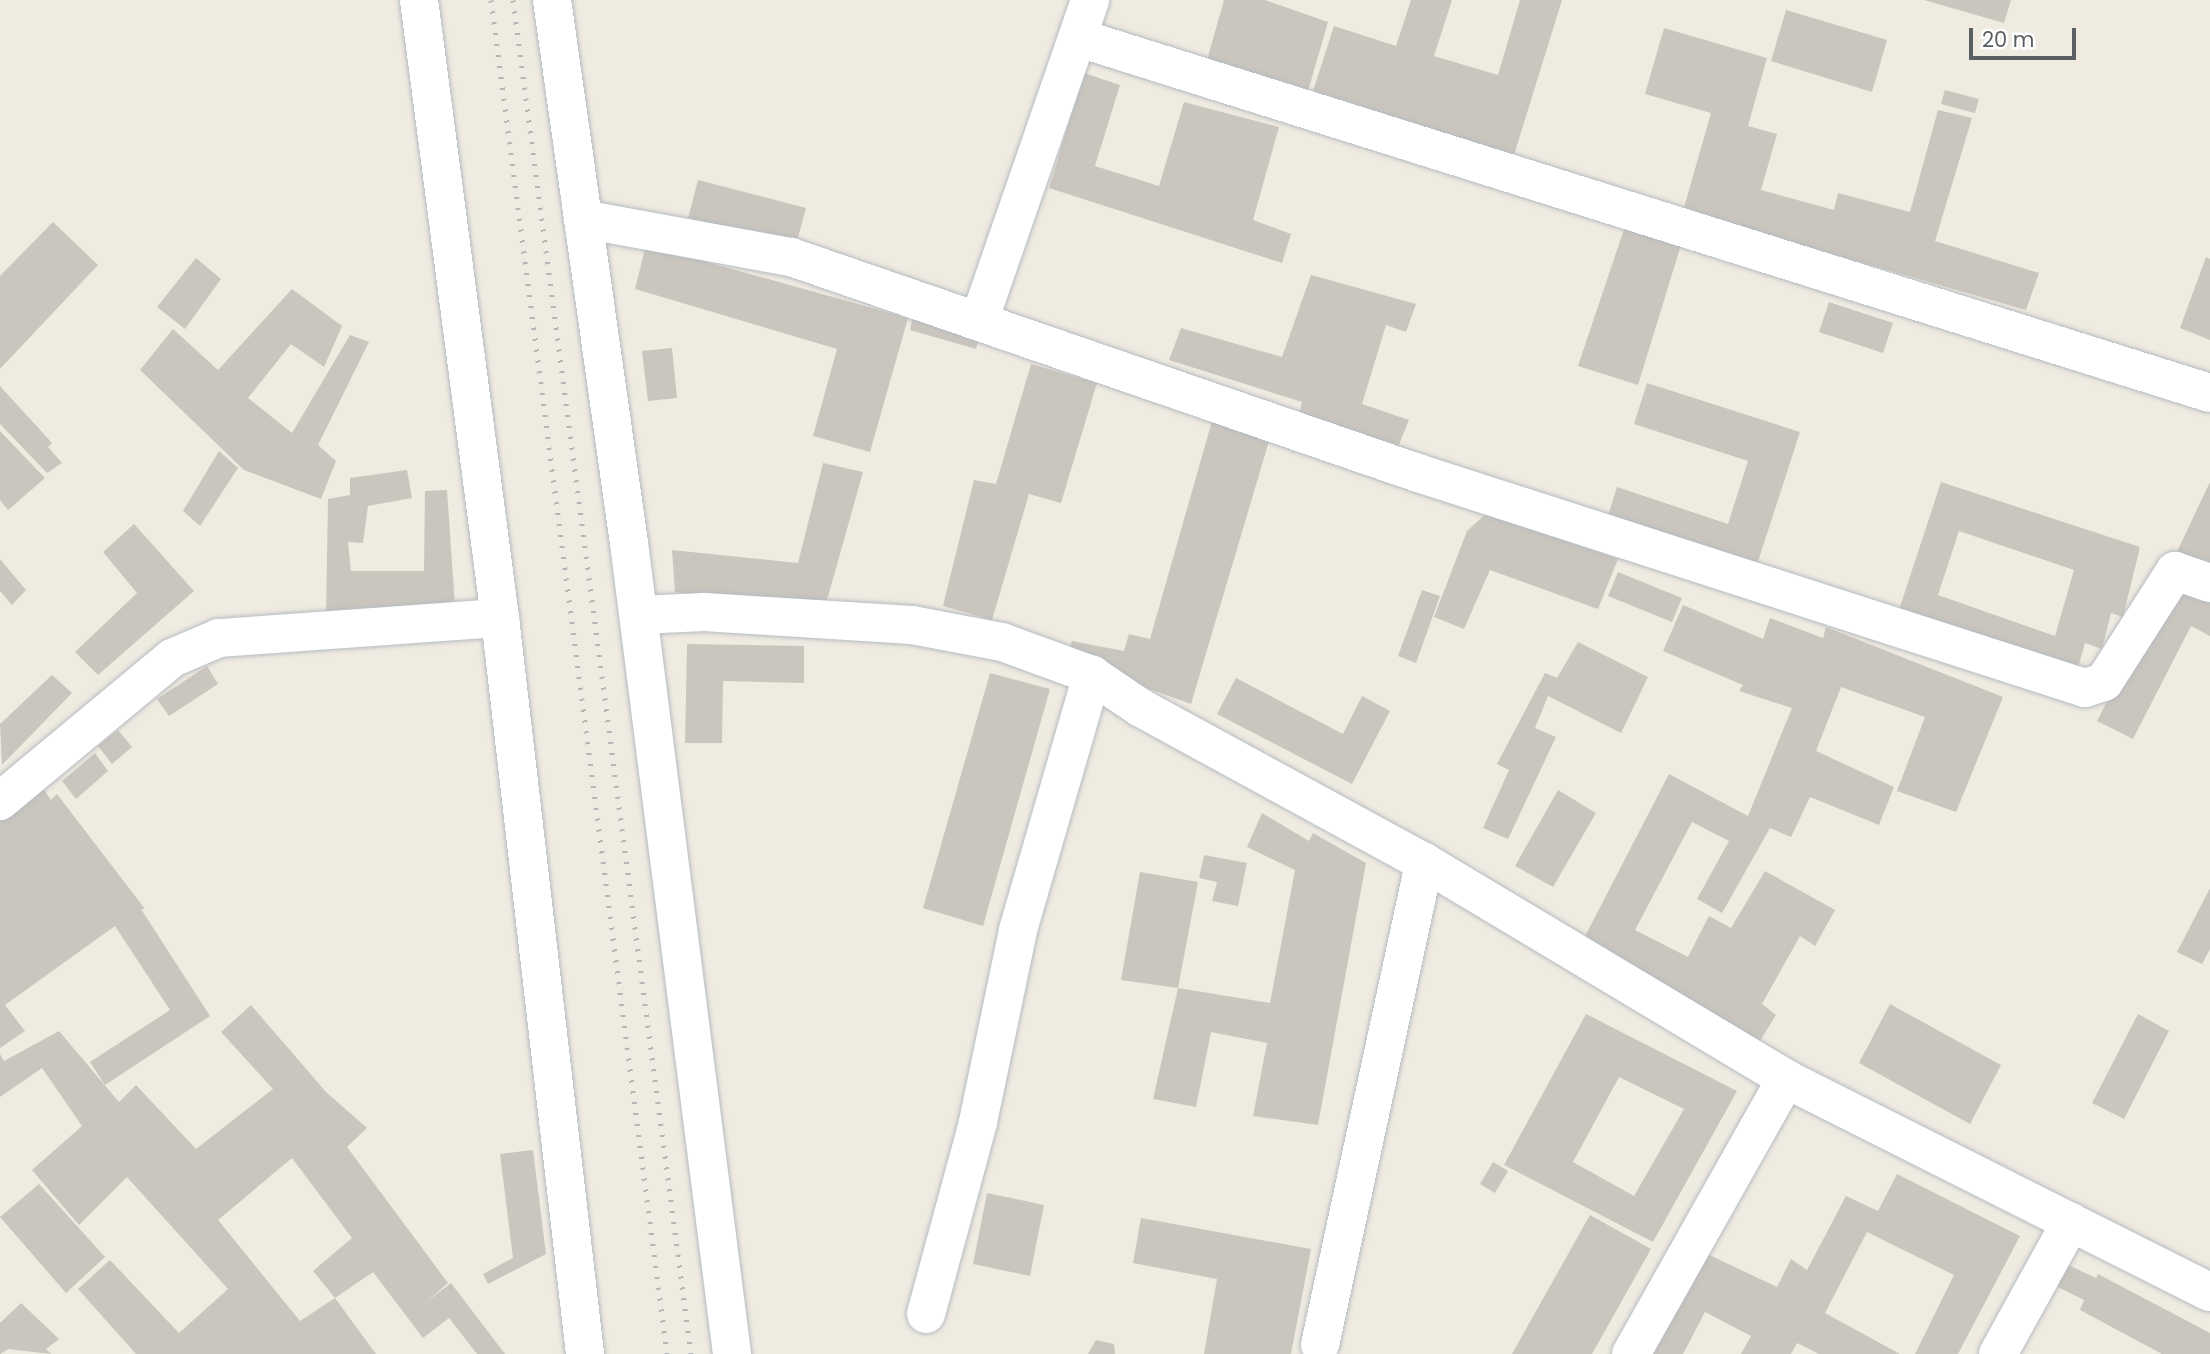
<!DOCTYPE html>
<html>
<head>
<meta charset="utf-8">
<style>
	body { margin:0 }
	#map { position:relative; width:2210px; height:1354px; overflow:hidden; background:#efebe1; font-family:Poppins,sans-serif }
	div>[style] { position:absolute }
	.building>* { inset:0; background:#cac6be }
	.roads { filter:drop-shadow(0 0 2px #b7bbc0) drop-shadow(0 0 2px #b7bbc0) }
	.minor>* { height:38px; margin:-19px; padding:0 19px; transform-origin:19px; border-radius:19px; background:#fff }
	.rail>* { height:5px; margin-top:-2.5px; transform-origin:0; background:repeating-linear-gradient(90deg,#b4b5b5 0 2px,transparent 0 11px) }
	span { translate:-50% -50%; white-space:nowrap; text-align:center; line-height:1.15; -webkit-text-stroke:5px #fff; paint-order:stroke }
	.scale { position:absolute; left:1969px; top:28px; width:107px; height:32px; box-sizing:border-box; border:4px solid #5a5f64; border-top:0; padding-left:9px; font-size:21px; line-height:24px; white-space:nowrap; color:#5a5f64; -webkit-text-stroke:5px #fff; paint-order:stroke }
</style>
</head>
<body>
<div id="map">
	<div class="building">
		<i style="clip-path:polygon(1224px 0,1265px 0,1328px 22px,1308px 91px,1207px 60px)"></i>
		<i style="clip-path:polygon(1411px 0,1452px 0,1434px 56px,1498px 75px,1520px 0,1562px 0,1514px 155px,1313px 91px,1334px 26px,1396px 46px)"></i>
		<i style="clip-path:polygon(1924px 0,2011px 0,2004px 23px)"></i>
		<i style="clip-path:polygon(1786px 10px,1887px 40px,1872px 92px,1771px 61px)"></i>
		<i style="clip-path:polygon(1664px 28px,1767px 58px,1748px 126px,1777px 134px,1761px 190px,1834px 210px,1838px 193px,1910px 212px,1938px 110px,1972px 118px,1935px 241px,2039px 273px,2026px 310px,1683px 211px,1711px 113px,1645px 94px)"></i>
		<i style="clip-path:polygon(1084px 73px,1120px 85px,1095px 166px,1159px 186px,1184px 102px,1279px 127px,1253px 220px,1291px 234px,1282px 263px,1049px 188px)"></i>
		<i style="clip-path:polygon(1945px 90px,1979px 99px,1975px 113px,1941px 104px)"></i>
		<i style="clip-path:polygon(698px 180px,806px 208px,796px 245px,688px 218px)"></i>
		<i style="clip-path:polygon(53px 222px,98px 265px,0 369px,0 276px)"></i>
		<i style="clip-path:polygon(1625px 226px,1681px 245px,1638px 385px,1578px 366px)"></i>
		<i style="clip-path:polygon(646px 245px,908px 318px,870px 452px,813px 436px,837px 349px,635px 289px)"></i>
		<i style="clip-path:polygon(2206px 257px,2210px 259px,2210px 340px,2180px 328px)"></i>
		<i style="clip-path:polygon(196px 258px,221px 279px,185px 329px,157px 307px)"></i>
		<i style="clip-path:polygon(1311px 275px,1416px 304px,1406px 332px,1386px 325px,1362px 404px,1409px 420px,1396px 452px,1298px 420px,1302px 402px,1169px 360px,1181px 328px,1282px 357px)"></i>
		<i style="clip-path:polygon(292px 289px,342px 326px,324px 367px,291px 344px,248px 398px,292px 433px,350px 335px,369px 342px,318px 445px,336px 461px,321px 499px,244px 470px,140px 370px,173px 329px,218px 370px)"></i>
		<i style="clip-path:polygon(1829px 302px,1893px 323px,1883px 353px,1819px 332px)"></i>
		<i style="clip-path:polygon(914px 312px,981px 330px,976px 349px,910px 330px)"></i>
		<i style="clip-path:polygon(672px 348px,677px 398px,648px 401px,642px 351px)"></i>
		<i style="clip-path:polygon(1031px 364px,1097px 383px,1061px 503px,1029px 494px,992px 620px,943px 606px,974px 480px,996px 484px)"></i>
		<i style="clip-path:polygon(1647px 383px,1800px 432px,1754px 574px,1605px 525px,1617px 487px,1728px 524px,1748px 461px,1634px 424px)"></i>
		<i style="clip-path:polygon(0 386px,52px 443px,48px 447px,62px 463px,47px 473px,0 424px)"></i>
		<i style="clip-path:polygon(1214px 414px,1272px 431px,1191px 704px,1066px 659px,1072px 641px,1124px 651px,1129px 634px,1150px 639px)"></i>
		<i style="clip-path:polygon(0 431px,45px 478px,8px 510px,0 500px)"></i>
		<i style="clip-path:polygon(219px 451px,238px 468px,200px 526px,183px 511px)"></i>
		<i style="clip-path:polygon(823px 463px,863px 472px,824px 611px,675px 592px,672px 550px,798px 563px)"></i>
		<i style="clip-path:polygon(407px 470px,412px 498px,368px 506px,363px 543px,348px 542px,351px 571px,424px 571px,425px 491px,447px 490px,455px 606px,326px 614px,328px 499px,350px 495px,350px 478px)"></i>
		<i style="clip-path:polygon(evenodd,1941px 482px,2140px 547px,2123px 617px,2111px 613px,2102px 649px,2085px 643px,2076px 675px,1897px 616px,1941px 482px,1959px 531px,2074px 570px,2055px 636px,1938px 595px,1959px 531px)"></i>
		<i style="clip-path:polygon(2210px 482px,2210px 573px,2174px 558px)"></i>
		<i style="clip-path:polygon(1487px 513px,1618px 559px,1598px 609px,1490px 570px,1464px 629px,1434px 617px,1467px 531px)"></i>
		<i style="clip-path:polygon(134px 524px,194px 591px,98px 675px,75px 652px,137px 593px,103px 552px)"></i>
		<i style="clip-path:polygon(0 559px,26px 590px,12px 605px,0 591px)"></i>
		<i style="clip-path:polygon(1618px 572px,1682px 598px,1672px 622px,1608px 596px)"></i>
		<i style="clip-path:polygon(2171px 576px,2210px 596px,2210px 636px,2191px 626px,2133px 739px,2097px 721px)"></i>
		<i style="clip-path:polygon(1422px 590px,1440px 596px,1416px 663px,1398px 656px)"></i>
		<i style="clip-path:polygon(1683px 605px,1763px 639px,1770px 618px,1823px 638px,1826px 627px,2003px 697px,1956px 812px,1897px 791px,1925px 717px,1841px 687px,1816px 751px,1894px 787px,1879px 825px,1810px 797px,1791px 837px,1770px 828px,1722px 913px,1697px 899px,1729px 841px,1692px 822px,1635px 930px,1688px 957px,1709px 916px,1731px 928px,1765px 871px,1835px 910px,1815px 946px,1800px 936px,1762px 1004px,1776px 1015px,1758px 1044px,1718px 1024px,1722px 1018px,1581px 944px,1669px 774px,1748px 816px,1792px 708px,1739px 691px,1743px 685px,1663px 651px)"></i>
		<i style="clip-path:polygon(1578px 642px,1648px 677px,1621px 733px,1548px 696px,1535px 728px,1556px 737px,1508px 839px,1483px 828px,1509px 770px,1497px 764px,1545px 673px,1557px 678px)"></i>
		<i style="clip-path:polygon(687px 644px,804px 646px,804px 683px,723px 681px,722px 743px,685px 743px)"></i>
		<i style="clip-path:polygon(207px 666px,218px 684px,169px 716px,157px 699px)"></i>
		<i style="clip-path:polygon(990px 673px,1050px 689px,983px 926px,923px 908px)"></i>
		<i style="clip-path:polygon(52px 675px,72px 693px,2px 765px,0 724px)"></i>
		<i style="clip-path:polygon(1236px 678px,1343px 734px,1362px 696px,1390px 711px,1352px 784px,1217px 714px)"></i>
		<i style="clip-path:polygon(118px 730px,132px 747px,112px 764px,98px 746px)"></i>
		<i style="clip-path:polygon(95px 753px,108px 771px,76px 799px,62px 781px)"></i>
		<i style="clip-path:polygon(37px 779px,51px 800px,57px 794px,145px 909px,141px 909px,210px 1016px,105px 1085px,90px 1062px,170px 1010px,115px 926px,5px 1005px,25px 1031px,0 1048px,0 814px)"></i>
		<i style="clip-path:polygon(1558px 790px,1596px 813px,1553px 887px,1515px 866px)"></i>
		<i style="clip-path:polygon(1262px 813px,1309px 841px,1313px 833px,1366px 863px,1318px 1125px,1253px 1116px,1267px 1043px,1211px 1032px,1196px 1107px,1153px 1099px,1178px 988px,1270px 1003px,1295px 870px,1247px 847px)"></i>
		<i style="clip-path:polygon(1204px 855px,1247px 863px,1238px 906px,1212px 901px,1217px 882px,1199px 878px)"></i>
		<i style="clip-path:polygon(1140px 872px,1198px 882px,1178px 988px,1121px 980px)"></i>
		<i style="clip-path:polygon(2210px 888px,2210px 949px,2202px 964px,2177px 952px)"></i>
		<i style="clip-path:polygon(1890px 1004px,2001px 1065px,1970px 1124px,1859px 1063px)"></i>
		<i style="clip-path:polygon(251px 1005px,326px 1092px,367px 1128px,347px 1147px,448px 1283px,426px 1302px,451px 1283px,505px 1354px,477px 1354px,449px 1318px,423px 1338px,373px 1272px,335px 1298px,313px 1271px,352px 1238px,292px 1158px,218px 1220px,300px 1321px,335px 1298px,376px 1354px,136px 1354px,78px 1289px,110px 1260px,179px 1333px,228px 1289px,127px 1177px,79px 1225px,32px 1170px,82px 1126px,42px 1068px,0 1097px,0 1054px,4px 1061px,59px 1031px,119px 1102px,136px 1085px,196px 1149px,273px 1089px,221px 1032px)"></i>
		<i style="clip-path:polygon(evenodd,1586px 1014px,1737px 1091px,1653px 1242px,1504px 1165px,1586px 1014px,1619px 1077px,1684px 1109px,1634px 1196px,1573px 1162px,1619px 1077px)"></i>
		<i style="clip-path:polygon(2138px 1014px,2169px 1031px,2124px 1119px,2092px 1103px)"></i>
		<i style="clip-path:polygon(533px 1150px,546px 1254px,488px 1284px,483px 1274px,513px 1258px,500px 1154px)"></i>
		<i style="clip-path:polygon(1493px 1162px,1508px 1171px,1495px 1193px,1480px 1184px)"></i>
		<i style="clip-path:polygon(1897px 1174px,2020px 1236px,1958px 1354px,1915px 1354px,1954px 1275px,1867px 1232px,1825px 1313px,1900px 1354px,1819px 1354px,1797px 1343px,1791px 1354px,1741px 1354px,1751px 1336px,1705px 1312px,1683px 1354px,1647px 1354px,1703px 1252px,1777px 1287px,1791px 1259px,1807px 1270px,1846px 1196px,1878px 1211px)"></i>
		<i style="clip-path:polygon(39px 1184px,105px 1257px,66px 1293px,0 1217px)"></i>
		<i style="clip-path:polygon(987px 1193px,1044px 1205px,1030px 1276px,973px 1264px)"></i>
		<i style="clip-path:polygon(1590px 1215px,1651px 1249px,1592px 1354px,1512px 1354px)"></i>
		<i style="clip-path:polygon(1141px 1218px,1311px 1249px,1291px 1354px,1204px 1354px,1217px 1279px,1133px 1263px)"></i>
		<i style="clip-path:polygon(2068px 1265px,2096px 1278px,2098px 1274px,2210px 1333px,2210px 1354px,2162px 1354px,2080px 1310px,2084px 1300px,2056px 1286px)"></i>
		<i style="clip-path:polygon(21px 1303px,59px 1339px,46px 1349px,51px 1354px,8px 1349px,0 1354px,0 1323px)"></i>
		<i style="clip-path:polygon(1096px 1340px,1114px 1344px,1115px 1354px,1088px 1354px)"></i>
	</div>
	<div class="roads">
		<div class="minor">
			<i style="left:419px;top:0;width:623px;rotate:82.53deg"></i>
			<i style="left:500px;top:618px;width:741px;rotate:83.41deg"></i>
			<i style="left:552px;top:0;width:548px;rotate:81.93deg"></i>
			<i style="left:629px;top:543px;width:818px;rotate:82.76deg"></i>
			<i style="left:1079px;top:38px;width:1185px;rotate:17.43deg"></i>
			<i style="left:583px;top:219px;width:211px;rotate:10.4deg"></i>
			<i style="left:791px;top:257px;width:663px;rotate:19.01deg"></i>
			<i style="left:1418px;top:473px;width:701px;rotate:17.87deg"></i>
			<i style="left:2085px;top:688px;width:20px;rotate:-18deg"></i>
			<i style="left:2104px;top:682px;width:132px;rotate:-57.4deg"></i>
			<i style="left:2175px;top:571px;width:37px;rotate:19deg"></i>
			<i style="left:979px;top:321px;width:340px;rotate:-70.9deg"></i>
			<i style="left:639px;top:615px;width:65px;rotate:-2.6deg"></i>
			<i style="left:704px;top:612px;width:208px;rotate:3.6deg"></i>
			<i style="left:912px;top:625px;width:92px;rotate:10.7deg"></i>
			<i style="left:1002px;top:642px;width:96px;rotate:20.1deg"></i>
			<i style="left:1092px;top:675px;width:59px;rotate:34deg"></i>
			<i style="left:1141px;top:708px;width:322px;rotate:28.6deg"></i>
			<i style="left:1424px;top:862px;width:422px;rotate:30.9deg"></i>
			<i style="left:1786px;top:1079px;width:474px;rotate:26.7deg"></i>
			<i style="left:0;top:801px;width:224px;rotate:-39.7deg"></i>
			<i style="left:172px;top:658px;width:51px;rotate:-23.1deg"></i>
			<i style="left:219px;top:638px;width:282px;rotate:-4.1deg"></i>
			<i style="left:926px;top:1314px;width:199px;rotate:-74.8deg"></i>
			<i style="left:978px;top:1122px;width:196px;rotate:-78.2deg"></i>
			<i style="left:1018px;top:930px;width:266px;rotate:-73.8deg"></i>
			<i style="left:1320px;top:1345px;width:494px;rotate:-77.8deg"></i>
			<i style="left:1631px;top:1354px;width:316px;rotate:-60.6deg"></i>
			<i style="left:1998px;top:1354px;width:151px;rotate:-61.1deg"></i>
		</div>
	</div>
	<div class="rail">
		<i style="left:491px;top:0;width:1365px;rotate:82.59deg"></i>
		<i style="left:513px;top:0;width:1366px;rotate:82.51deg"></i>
	</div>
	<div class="scale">20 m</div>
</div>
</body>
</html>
